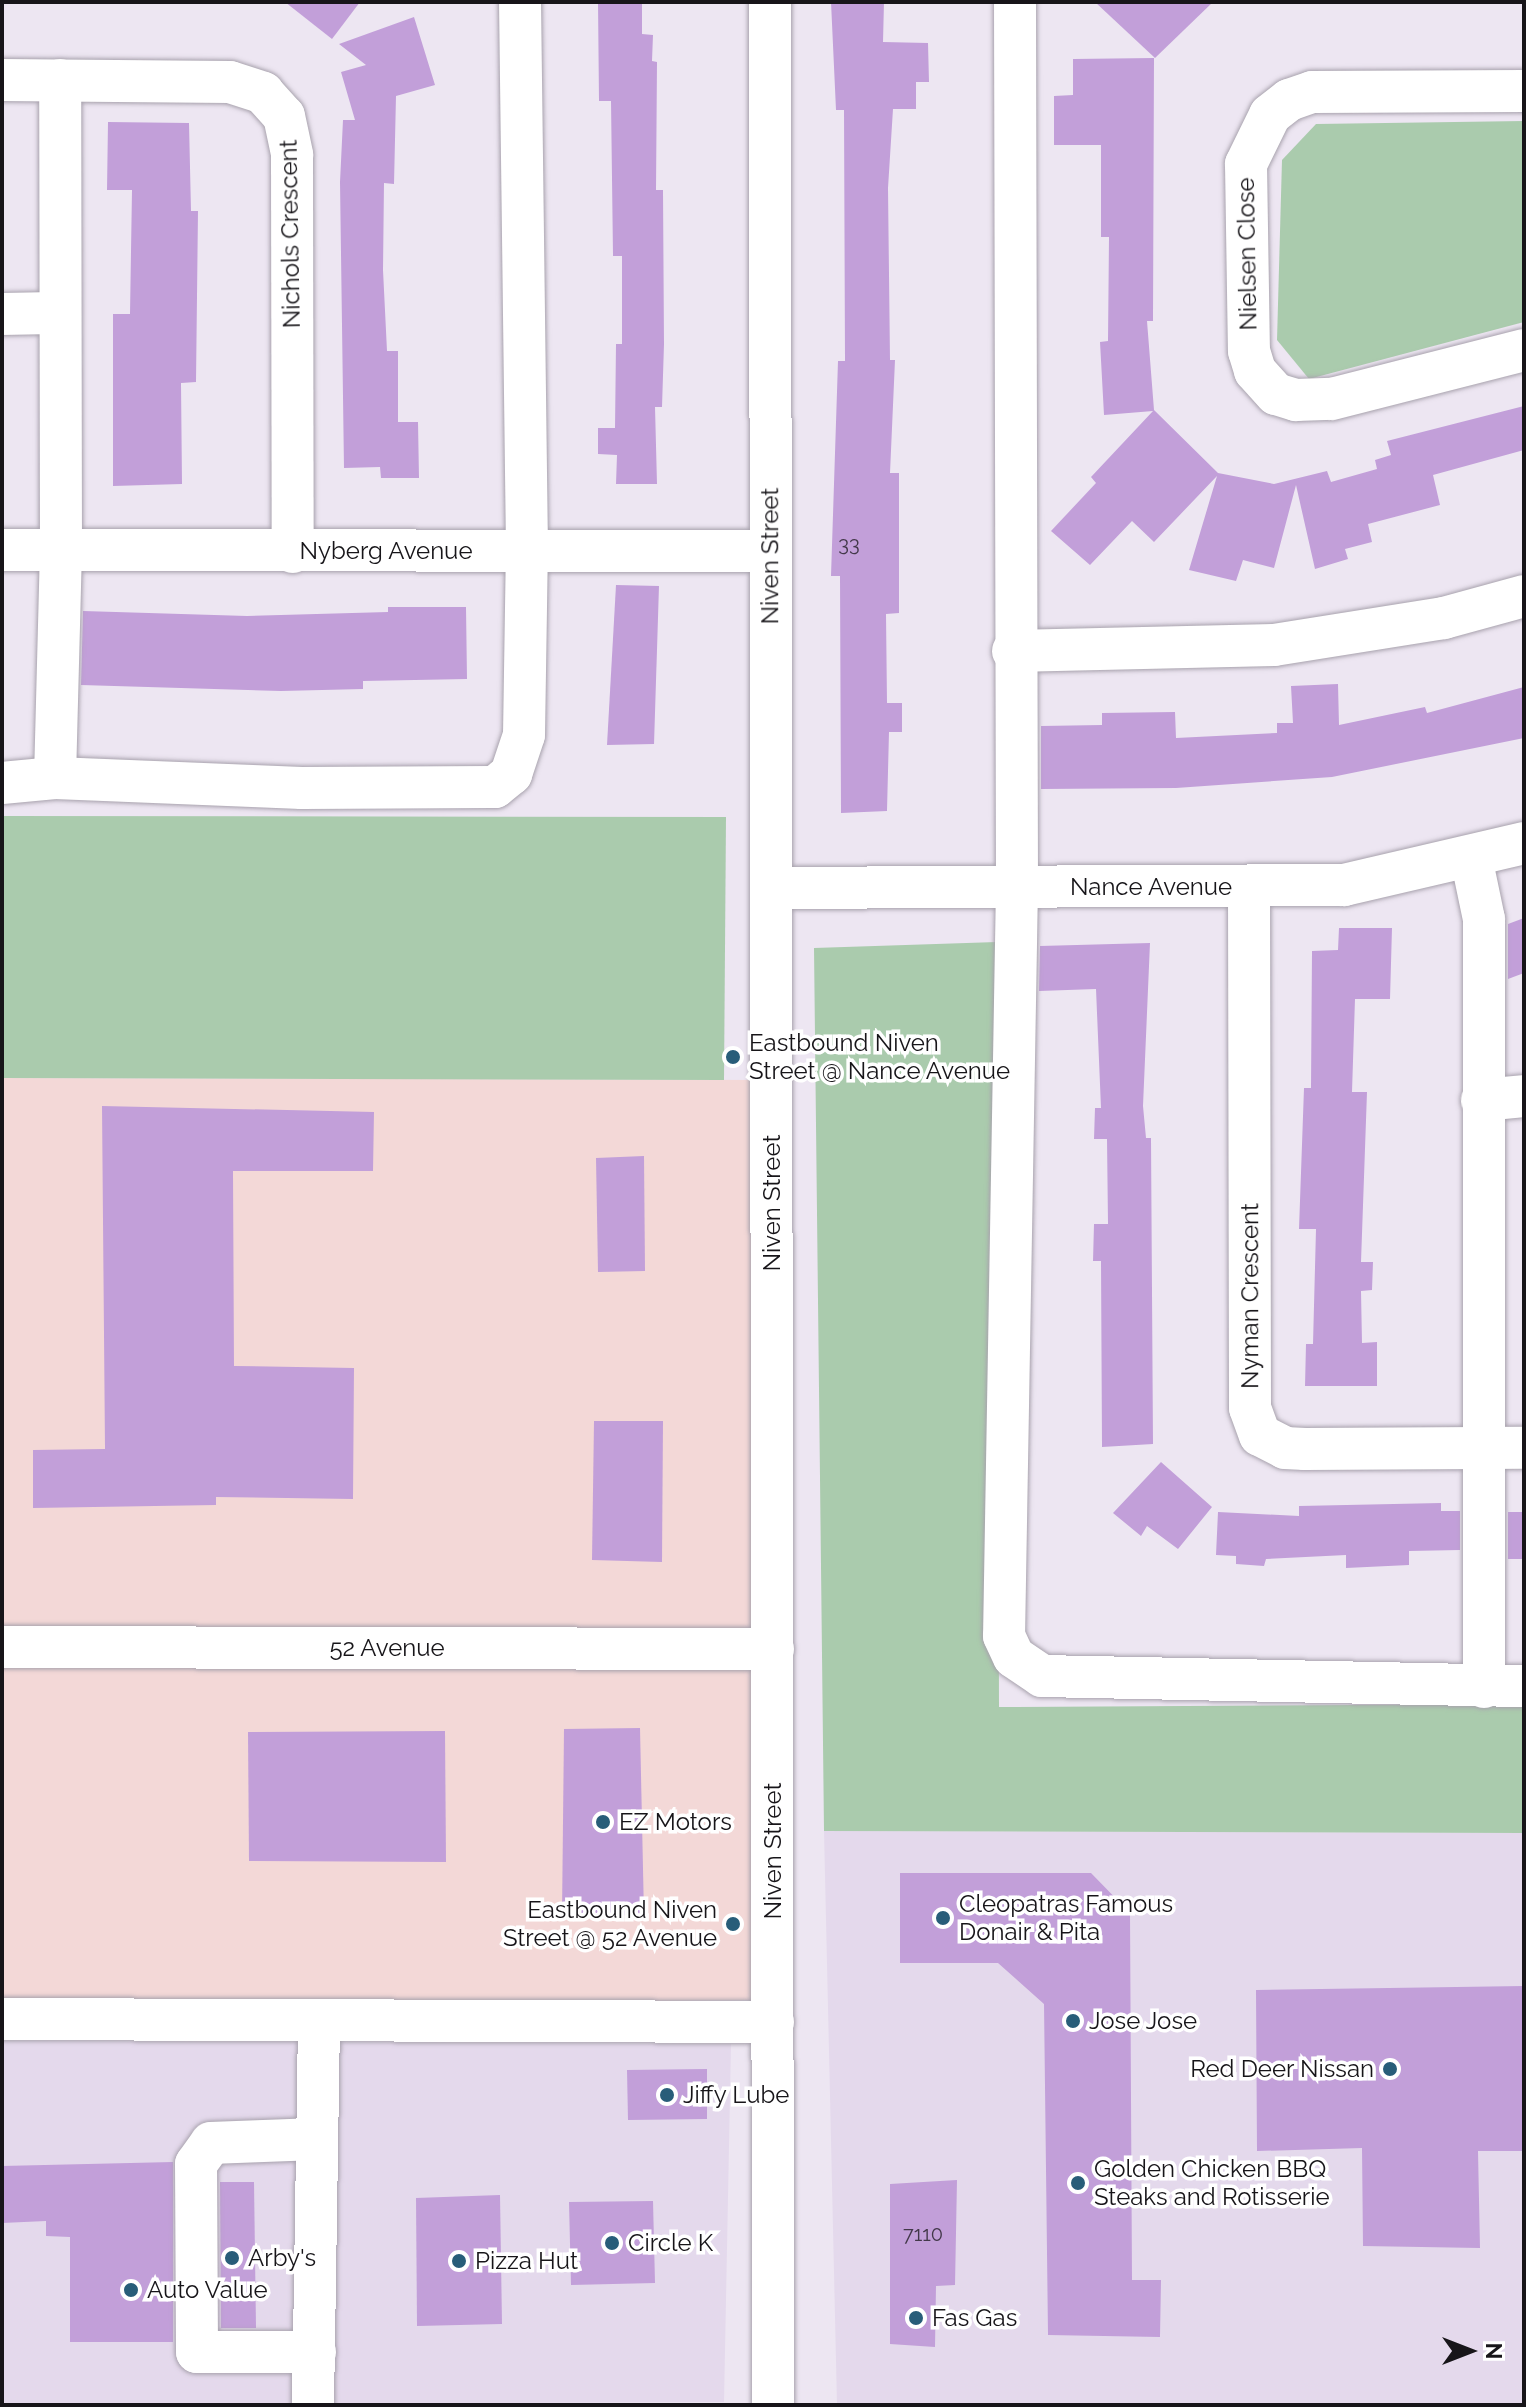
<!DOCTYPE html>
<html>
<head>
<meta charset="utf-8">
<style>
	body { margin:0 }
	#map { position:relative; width:1526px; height:2407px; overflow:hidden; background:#ede6f2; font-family:Raleway,sans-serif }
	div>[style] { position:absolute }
	.built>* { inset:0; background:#e4d9ec }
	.industrial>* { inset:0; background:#f3d8d7 }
	.green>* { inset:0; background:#aacbad }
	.building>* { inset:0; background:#c29fd9 }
	.roads { filter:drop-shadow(0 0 2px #a8a2ad) drop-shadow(0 0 2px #a8a2ad) }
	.minor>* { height:42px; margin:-21px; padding:0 21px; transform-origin:21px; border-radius:21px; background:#fff }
	.dots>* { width:22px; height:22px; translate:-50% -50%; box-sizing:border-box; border:4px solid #fff; border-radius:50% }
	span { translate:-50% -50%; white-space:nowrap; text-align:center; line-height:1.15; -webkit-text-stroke:7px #fff; paint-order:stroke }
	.number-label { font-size:20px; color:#423849 }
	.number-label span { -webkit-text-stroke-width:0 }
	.street-label { font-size:24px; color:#171519 }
	.poi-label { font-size:24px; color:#171519 }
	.left { translate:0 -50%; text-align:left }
	.right { translate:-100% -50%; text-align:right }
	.frame { position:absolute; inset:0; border:4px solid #171519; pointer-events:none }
	.north { position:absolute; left:1430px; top:2311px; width:80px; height:80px; -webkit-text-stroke:6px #fff; paint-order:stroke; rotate:90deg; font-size:22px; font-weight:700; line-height:32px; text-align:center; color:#171519 }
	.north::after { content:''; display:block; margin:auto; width:28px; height:36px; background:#171519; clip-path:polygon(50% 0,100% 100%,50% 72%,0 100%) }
</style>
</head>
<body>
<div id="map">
	<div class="built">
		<i style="clip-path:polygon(824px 1831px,1524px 1833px,1524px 2405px,837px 2405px)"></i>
		<i style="clip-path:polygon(2px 2041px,731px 2044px,724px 2402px,2px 2405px)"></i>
	</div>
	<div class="industrial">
		<i style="clip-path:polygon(2px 1078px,772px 1080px,773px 2000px,2px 2006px)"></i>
	</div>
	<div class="green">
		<i style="clip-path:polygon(1524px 121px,1524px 322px,1309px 379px,1277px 340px,1282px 160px,1316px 124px)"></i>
		<i style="clip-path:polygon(2px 816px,726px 817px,724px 1080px,2px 1078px)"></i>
		<i style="clip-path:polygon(997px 942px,999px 1707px,1524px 1704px,1524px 1833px,824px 1831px,814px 948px)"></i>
	</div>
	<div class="building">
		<i style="clip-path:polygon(285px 2px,360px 2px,332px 39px)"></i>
		<i style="clip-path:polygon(598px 2px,642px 2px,642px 34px,653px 35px,652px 61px,657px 62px,656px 190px,663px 190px,664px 344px,662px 407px,655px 407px,657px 484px,616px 484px,617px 455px,598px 454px,598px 428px,615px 428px,616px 344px,622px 344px,622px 256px,613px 256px,611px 101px,599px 101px)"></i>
		<i style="clip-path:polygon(831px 2px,884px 2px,883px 42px,928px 43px,929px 82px,916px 82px,916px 109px,893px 109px,888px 188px,890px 360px,895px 360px,890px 473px,899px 473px,899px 613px,886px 614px,887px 703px,902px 703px,902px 732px,889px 732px,887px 811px,841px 813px,840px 576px,831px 576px,838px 361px,845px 361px,844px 110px,836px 110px)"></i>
		<i style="clip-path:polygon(1095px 2px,1213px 2px,1155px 58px)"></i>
		<i style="clip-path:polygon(414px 17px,435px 85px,396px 96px,394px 184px,384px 183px,383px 270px,387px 351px,398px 351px,398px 422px,418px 422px,419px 478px,381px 478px,380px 467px,344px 468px,340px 182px,343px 120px,355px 120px,341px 72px,366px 65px,339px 44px)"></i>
		<i style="clip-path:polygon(1154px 58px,1153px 321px,1147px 321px,1154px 410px,1218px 473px,1274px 484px,1327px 471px,1331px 482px,1377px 469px,1375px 460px,1391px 455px,1387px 441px,1524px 406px,1524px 450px,1433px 475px,1440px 505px,1368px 524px,1372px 542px,1345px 549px,1348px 559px,1315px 569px,1296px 485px,1274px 568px,1243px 560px,1236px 581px,1189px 570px,1217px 476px,1154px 542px,1132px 521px,1090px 565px,1051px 531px,1096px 483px,1091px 477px,1153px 411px,1104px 415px,1100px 342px,1108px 341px,1109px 237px,1101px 237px,1101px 145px,1054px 145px,1054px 96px,1073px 95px,1073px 59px)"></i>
		<i style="clip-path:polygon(108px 122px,189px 123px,191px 211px,198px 211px,196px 382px,181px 383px,182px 484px,113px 486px,113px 314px,130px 314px,132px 190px,107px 190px)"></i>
		<i style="clip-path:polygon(616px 585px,659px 586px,654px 744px,607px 745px)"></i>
		<i style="clip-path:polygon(388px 607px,466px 607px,467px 679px,363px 681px,363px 689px,281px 691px,81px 685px,83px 611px,247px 616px,388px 612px)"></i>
		<i style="clip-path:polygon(1338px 684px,1339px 725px,1425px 707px,1427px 713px,1524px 687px,1524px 738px,1332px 777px,1176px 788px,1041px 789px,1041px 726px,1102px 725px,1102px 713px,1175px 712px,1176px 738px,1277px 733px,1277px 723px,1293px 723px,1291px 686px)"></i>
		<i style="clip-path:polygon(1524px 918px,1524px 973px,1508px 979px,1508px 924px)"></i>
		<i style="clip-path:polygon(1339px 928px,1392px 928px,1390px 999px,1355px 999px,1352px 1092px,1367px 1092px,1361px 1262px,1373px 1262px,1372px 1290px,1361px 1291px,1362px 1343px,1377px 1342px,1377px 1386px,1305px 1386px,1306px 1344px,1313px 1344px,1316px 1229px,1299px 1229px,1304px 1088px,1311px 1088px,1312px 951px,1338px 950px)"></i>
		<i style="clip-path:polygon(1150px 943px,1143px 1106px,1146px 1138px,1151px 1138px,1153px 1444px,1102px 1447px,1101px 1261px,1093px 1261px,1094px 1224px,1108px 1224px,1107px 1139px,1094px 1139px,1095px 1108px,1101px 1108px,1096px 989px,1039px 991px,1040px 946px)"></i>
		<i style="clip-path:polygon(102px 1106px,374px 1112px,373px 1171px,233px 1171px,234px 1366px,354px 1368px,353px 1499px,216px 1497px,216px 1505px,33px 1508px,33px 1450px,105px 1449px)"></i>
		<i style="clip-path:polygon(644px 1156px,645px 1271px,598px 1272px,596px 1158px)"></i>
		<i style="clip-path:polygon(594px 1421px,663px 1421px,662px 1562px,592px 1560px)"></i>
		<i style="clip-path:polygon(1161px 1462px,1212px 1507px,1178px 1549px,1147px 1526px,1141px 1536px,1113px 1513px)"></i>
		<i style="clip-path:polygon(1441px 1503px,1441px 1511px,1460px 1511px,1460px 1550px,1409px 1551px,1409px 1565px,1346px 1568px,1346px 1555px,1266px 1559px,1264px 1566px,1236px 1564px,1236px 1556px,1216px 1555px,1218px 1512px,1299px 1516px,1299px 1506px)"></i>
		<i style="clip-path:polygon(1508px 1512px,1524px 1512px,1524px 1559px,1508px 1559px)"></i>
		<i style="clip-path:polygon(640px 1728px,644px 1915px,562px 1916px,564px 1729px)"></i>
		<i style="clip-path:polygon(445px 1731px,446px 1862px,249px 1861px,248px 1732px)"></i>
		<i style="clip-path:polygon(900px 1873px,1091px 1873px,1130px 1913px,1132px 2280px,1161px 2280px,1160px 2337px,1048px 2335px,1044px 2004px,998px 1963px,900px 1963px)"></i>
		<i style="clip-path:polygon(1524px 1986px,1524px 2151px,1478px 2151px,1480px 2248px,1363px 2246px,1362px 2148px,1257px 2151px,1256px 1990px)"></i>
		<i style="clip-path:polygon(707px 2069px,707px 2119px,628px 2120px,627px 2070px)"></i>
		<i style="clip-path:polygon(173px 2162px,173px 2342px,70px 2342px,70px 2237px,46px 2236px,46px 2221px,2px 2223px,2px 2166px)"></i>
		<i style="clip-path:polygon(957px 2180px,955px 2285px,936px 2286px,935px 2347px,890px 2344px,890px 2184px)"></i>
		<i style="clip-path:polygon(220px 2182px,254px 2182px,256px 2328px,221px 2328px)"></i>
		<i style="clip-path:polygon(500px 2195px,502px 2324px,417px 2326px,416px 2198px)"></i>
		<i style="clip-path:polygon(653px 2201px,655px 2283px,571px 2285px,569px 2202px)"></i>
	</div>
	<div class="roads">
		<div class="minor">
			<i style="left:770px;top:2px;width:2403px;rotate:89.93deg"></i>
			<i style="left:1015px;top:2px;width:884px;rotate:89.87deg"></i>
			<i style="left:1017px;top:886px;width:750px;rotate:90.99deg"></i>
			<i style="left:1004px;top:1636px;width:23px;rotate:65deg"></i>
			<i style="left:1014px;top:1657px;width:34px;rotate:34deg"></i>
			<i style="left:1042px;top:1676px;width:482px;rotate:1.2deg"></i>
			<i style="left:2px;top:80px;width:228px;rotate:0.5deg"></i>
			<i style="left:230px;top:82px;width:35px;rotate:18deg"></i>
			<i style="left:263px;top:93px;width:31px;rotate:48deg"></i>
			<i style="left:284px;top:116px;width:40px;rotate:78deg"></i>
			<i style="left:292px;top:155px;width:397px;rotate:89.9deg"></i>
			<i style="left:1524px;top:91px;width:212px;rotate:179.7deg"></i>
			<i style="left:1312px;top:92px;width:24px;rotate:161deg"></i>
			<i style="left:1289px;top:100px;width:24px;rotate:142deg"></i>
			<i style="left:1270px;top:115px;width:55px;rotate:116.1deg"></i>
			<i style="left:1246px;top:164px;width:187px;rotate:89.1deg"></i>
			<i style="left:1249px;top:351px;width:21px;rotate:73deg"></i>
			<i style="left:1255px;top:371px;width:31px;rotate:48deg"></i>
			<i style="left:1276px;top:394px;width:21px;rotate:17deg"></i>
			<i style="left:1296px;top:400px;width:36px;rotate:-2deg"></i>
			<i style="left:1332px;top:399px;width:198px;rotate:-14.3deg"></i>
			<i style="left:2px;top:314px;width:58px;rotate:-1deg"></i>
			<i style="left:2px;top:550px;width:768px;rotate:0.07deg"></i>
			<i style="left:1013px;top:651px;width:261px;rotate:-1.3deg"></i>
			<i style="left:1274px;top:645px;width:172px;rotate:-9deg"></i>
			<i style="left:1444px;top:618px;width:83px;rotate:-15.4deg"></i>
			<i style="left:55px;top:778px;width:227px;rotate:-88.5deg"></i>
			<i style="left:61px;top:551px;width:471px;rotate:-90.1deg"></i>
			<i style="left:2px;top:783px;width:53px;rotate:-5.4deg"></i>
			<i style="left:55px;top:778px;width:247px;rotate:2.3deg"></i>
			<i style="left:302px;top:788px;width:193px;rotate:-0.3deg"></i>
			<i style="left:495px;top:787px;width:21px;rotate:-39deg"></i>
			<i style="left:511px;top:774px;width:41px;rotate:-71.6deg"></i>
			<i style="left:524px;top:735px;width:185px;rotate:-89.1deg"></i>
			<i style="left:527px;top:550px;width:548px;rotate:-90.73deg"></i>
			<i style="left:1471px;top:857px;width:63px;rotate:78.2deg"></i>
			<i style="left:1484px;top:919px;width:768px;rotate:90deg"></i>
			<i style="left:772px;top:888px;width:572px;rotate:-0.3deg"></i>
			<i style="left:1344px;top:885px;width:185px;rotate:-13.1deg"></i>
			<i style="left:1249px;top:888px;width:520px;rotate:89.89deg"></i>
			<i style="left:1250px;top:1408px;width:29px;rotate:70deg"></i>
			<i style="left:1260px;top:1435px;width:28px;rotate:27deg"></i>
			<i style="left:1285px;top:1448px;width:20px;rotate:3deg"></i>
			<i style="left:1305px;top:1449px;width:219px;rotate:-0.3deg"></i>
			<i style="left:1482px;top:1100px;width:42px;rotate:-5.4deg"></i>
			<i style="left:2px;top:1647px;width:771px;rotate:0.15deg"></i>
			<i style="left:2px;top:2019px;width:771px;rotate:0.22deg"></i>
			<i style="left:315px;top:2352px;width:118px;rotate:180deg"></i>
			<i style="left:197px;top:2352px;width:188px;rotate:-90.3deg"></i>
			<i style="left:196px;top:2164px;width:26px;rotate:-54deg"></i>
			<i style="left:211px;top:2143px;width:105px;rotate:-2.2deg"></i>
			<i style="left:313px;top:2405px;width:384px;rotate:-89.1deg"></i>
		</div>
	</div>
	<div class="dots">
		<i style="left:733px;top:1057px;background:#285d79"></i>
		<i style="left:603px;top:1822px;background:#285d79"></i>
		<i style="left:943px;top:1918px;background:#285d79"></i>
		<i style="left:733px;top:1924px;background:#285d79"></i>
		<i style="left:1073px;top:2021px;background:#285d79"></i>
		<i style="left:1390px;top:2069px;background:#285d79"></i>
		<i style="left:667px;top:2095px;background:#285d79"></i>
		<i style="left:1078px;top:2183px;background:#285d79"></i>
		<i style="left:612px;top:2243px;background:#285d79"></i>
		<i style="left:232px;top:2258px;background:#285d79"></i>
		<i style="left:459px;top:2261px;background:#285d79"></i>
		<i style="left:131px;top:2290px;background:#285d79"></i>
		<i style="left:916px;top:2318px;background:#285d79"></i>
	</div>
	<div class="number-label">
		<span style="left:849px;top:544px">33</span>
		<span style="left:923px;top:2234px">7110</span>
	</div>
	<div class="street-label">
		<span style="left:290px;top:234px;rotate:-91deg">Nichols Crescent</span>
		<span style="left:1247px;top:254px;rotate:-91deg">Nielsen Close</span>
		<span style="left:386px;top:551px">Nyberg Avenue</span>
		<span style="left:770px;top:556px;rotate:-90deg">Niven Street</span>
		<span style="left:1151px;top:887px">Nance Avenue</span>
		<span style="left:772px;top:1203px;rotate:-90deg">Niven Street</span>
		<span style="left:1250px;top:1296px;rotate:-90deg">Nyman Crescent</span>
		<span style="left:387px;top:1648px">52 Avenue</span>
		<span style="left:773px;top:1851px;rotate:-90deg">Niven Street</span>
	</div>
	<div class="poi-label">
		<span class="left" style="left:749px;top:1057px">Eastbound Niven<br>Street @ Nance Avenue</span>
		<span class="left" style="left:619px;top:1822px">EZ Motors</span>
		<span class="left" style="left:959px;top:1918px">Cleopatras Famous<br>Donair &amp; Pita</span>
		<span class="right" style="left:717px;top:1924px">Eastbound Niven<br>Street @ 52 Avenue</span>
		<span class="left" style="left:1089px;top:2021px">Jose Jose</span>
		<span class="right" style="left:1374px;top:2069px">Red Deer Nissan</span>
		<span class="left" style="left:683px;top:2095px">Jiffy Lube</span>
		<span class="left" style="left:1094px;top:2183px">Golden Chicken BBQ<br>Steaks and Rotisserie</span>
		<span class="left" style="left:628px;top:2243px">Circle K</span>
		<span class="left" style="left:248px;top:2258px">Arby's</span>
		<span class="left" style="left:475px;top:2261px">Pizza Hut</span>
		<span class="left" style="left:147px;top:2290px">Auto Value</span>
		<span class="left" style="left:932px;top:2318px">Fas Gas</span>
	</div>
	<div class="frame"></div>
	<div class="north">N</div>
</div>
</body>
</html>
